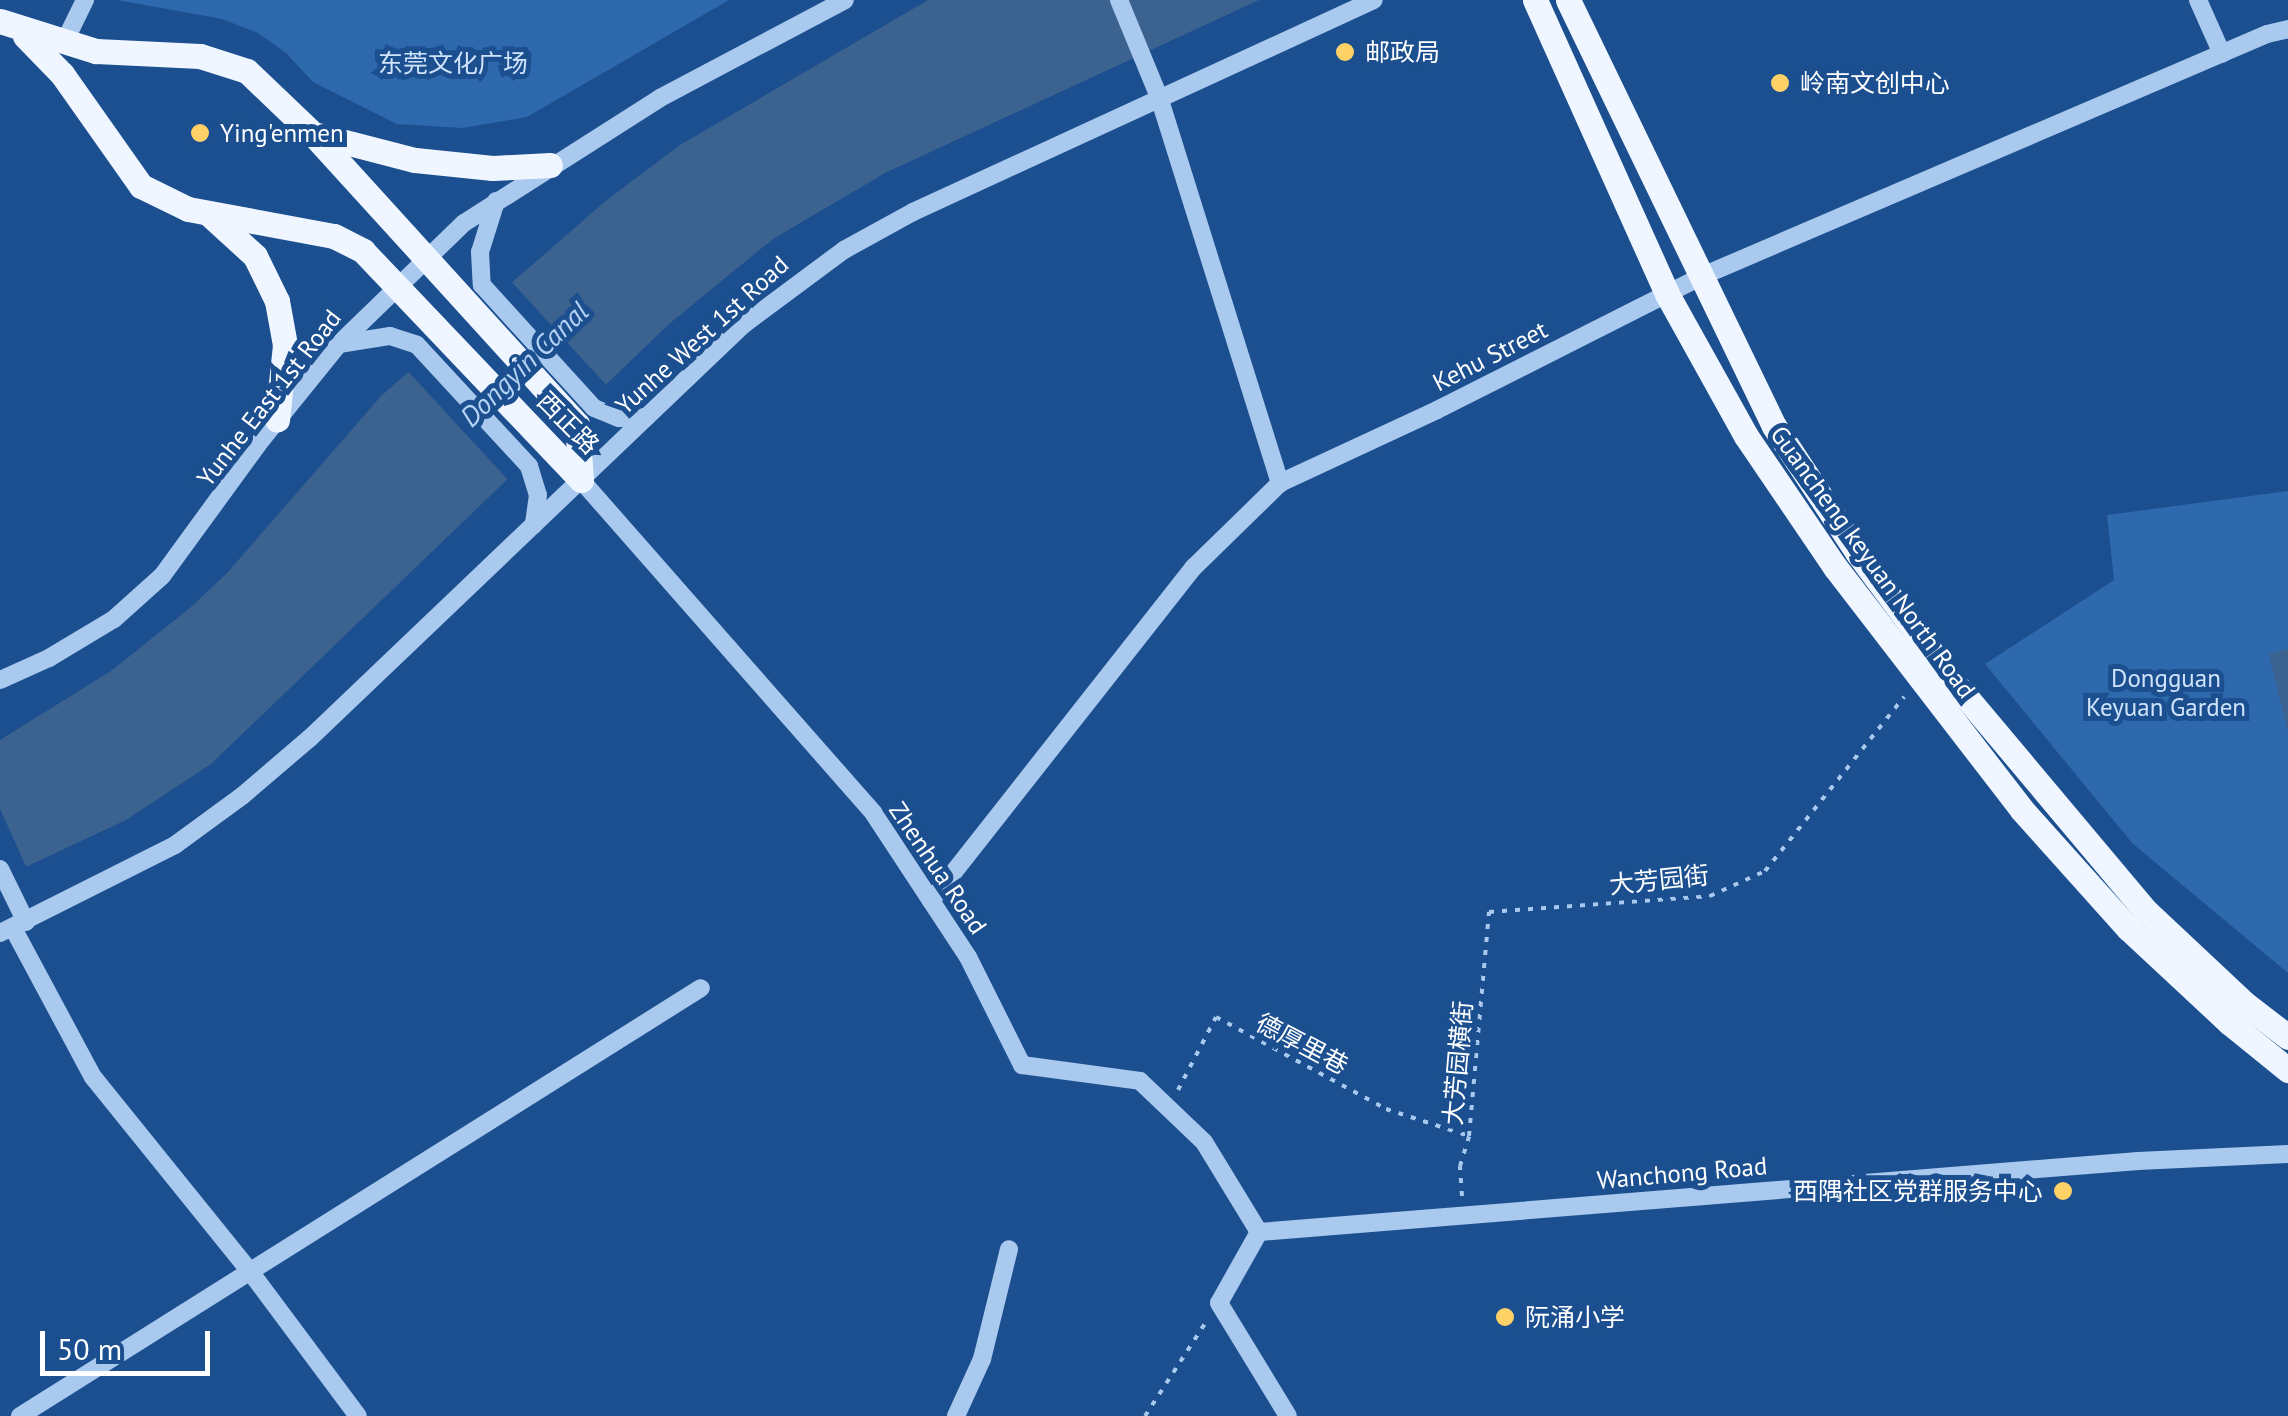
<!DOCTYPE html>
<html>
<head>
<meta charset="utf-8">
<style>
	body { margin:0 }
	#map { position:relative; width:2288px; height:1416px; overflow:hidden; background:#1b4f8f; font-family:"PT Sans","Noto Sans SC",sans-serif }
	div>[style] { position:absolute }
	.green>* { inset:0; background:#2e69ad }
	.water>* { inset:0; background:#3c6290 }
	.pier>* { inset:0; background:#1b4f8f }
	.path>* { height:4px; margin-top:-2px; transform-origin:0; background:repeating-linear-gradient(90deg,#a9c9ee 0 5px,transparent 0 13px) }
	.minor>* { height:18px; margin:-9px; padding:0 9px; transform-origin:9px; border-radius:9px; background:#a9c9ee }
	.major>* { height:25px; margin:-12.5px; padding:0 12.5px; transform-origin:12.5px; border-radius:12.5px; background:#f0f6ff }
	.dots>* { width:28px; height:28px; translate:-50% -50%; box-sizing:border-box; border:5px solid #1b4f8f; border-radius:50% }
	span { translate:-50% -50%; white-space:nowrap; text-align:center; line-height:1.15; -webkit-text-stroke:10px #1b4f8f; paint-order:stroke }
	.poi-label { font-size:25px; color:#fff }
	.left { translate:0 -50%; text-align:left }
	.right { translate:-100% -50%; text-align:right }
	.park-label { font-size:25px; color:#cfe3fa }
	.street-label { font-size:25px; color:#fff }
	.water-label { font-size:28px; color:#b5d3f5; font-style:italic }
	.scale { position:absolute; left:40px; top:1331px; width:170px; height:45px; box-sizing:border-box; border:5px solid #fff; border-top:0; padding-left:12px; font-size:30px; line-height:35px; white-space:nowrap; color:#fff; -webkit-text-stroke:8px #1b4f8f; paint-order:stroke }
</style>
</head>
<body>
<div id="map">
	<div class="green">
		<i style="clip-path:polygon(117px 0,729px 0,527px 117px,462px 128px,397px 124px,313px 82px,286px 53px,258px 33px,222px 19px)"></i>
		<i style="clip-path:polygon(2288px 491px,2288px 973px,2133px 844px,1985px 664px,2114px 580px,2107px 515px)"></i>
	</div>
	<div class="water">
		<i style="clip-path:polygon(928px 0,1259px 0,885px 173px,773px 239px,669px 324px,211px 764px,126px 820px,0 879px,0 740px,111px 671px,191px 607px,228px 572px,381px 396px,608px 199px,680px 145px)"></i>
		<i style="clip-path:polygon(2288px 649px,2288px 732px,2269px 654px)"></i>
	</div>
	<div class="pier">
		<i style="clip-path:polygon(507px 277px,609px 388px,511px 483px,405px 368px)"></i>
		<i style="clip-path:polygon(0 809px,29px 873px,0 884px)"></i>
	</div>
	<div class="path">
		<i style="left:1178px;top:1090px;width:82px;rotate:-62.5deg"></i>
		<i style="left:1216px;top:1017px;width:193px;rotate:28.4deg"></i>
		<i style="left:1386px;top:1109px;width:87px;rotate:18deg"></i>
		<i style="left:1462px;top:1196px;width:30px;rotate:-94deg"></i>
		<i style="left:1460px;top:1166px;width:31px;rotate:-73deg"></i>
		<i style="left:1469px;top:1136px;width:225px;rotate:-84.9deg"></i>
		<i style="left:1489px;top:912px;width:222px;rotate:-4.1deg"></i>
		<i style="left:1710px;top:896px;width:60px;rotate:-24.4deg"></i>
		<i style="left:1765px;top:871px;width:223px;rotate:-51.4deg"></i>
		<i style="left:1145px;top:1416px;width:116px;rotate:-57deg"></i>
	</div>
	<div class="minor">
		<i style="left:1119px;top:0;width:105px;rotate:67.6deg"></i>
		<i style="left:1159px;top:97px;width:405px;rotate:72.6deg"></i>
		<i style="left:2198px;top:0;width:59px;rotate:66deg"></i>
		<i style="left:64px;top:43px;width:48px;rotate:-64deg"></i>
		<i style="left:496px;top:201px;width:53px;rotate:107.4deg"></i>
		<i style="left:480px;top:252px;width:33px;rotate:87deg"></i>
		<i style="left:482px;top:285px;width:166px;rotate:47.7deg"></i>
		<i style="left:594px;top:408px;width:27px;rotate:22deg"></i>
		<i style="left:619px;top:418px;width:27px;rotate:-2deg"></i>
		<i style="left:339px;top:344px;width:52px;rotate:-8.9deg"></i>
		<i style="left:390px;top:336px;width:28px;rotate:18deg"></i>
		<i style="left:417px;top:345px;width:165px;rotate:47.2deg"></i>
		<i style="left:529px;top:466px;width:30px;rotate:73deg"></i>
		<i style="left:538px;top:495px;width:30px;rotate:98deg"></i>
		<i style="left:581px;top:480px;width:444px;rotate:48.7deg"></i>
		<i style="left:874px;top:814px;width:171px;rotate:56.7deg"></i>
		<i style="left:968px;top:957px;width:121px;rotate:63.4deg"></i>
		<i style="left:1022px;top:1065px;width:119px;rotate:7.7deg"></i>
		<i style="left:1140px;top:1081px;width:88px;rotate:43.6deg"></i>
		<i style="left:1204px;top:1142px;width:105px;rotate:58.6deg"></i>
		<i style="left:0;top:680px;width:54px;rotate:-24.2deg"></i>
		<i style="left:49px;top:658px;width:76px;rotate:-31deg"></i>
		<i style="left:114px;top:619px;width:64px;rotate:-41.9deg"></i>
		<i style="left:162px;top:576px;width:170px;rotate:-53.9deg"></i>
		<i style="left:262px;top:439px;width:122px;rotate:-51deg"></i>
		<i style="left:339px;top:344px;width:174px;rotate:-44.1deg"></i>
		<i style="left:464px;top:223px;width:232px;rotate:-32.5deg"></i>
		<i style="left:660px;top:98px;width:209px;rotate:-27.9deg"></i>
		<i style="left:0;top:869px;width:59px;rotate:63.9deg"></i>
		<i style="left:931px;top:901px;width:424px;rotate:-51.8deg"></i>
		<i style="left:1193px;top:568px;width:122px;rotate:-44.3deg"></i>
		<i style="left:1280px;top:483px;width:173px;rotate:-24.9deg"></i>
		<i style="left:1437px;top:410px;width:295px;rotate:-26.8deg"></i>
		<i style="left:1700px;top:277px;width:617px;rotate:-23.2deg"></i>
		<i style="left:2267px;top:34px;width:22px;rotate:-13deg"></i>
		<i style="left:13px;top:928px;width:169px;rotate:61.8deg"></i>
		<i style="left:93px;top:1077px;width:248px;rotate:51.1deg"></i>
		<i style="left:249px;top:1270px;width:182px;rotate:53.3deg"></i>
		<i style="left:0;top:933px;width:196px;rotate:-26.7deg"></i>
		<i style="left:175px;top:845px;width:83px;rotate:-36.2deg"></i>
		<i style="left:242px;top:796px;width:89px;rotate:-40.5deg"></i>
		<i style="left:310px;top:738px;width:598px;rotate:-43.65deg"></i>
		<i style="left:743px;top:325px;width:126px;rotate:-36.6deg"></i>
		<i style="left:844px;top:250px;width:79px;rotate:-28.8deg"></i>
		<i style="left:913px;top:212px;width:507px;rotate:-24.7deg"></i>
		<i style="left:1259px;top:1232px;width:882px;rotate:-4.62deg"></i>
		<i style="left:2138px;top:1161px;width:150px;rotate:-2.7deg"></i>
		<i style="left:1259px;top:1232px;width:81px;rotate:119.4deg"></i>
		<i style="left:1219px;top:1303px;width:132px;rotate:58.6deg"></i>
		<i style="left:20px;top:1416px;width:804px;rotate:-32.15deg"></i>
		<i style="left:956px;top:1416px;width:63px;rotate:-65.5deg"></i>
		<i style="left:982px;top:1359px;width:113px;rotate:-76.2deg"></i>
	</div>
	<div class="major">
		<i style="left:1535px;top:0;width:322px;rotate:65.8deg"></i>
		<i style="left:1667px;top:294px;width:162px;rotate:60.9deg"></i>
		<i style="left:1746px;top:436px;width:158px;rotate:55.8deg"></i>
		<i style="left:1835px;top:567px;width:307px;rotate:52.4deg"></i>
		<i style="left:2022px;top:810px;width:159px;rotate:48.1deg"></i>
		<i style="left:2128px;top:928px;width:139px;rotate:43deg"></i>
		<i style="left:2230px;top:1023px;width:75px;rotate:39deg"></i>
		<i style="left:1568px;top:0;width:473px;rotate:64.2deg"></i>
		<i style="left:1774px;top:426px;width:151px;rotate:56.6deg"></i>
		<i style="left:1857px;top:552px;width:158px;rotate:53.5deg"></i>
		<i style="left:1951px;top:679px;width:303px;rotate:50deg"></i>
		<i style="left:2146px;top:911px;width:136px;rotate:43.2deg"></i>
		<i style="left:2245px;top:1004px;width:54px;rotate:37.5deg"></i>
		<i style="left:0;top:21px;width:101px;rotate:17.4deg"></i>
		<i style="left:96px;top:51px;width:104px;rotate:2.8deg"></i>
		<i style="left:200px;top:56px;width:49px;rotate:17.7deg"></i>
		<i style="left:247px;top:71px;width:91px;rotate:43.7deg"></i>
		<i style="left:313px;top:134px;width:392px;rotate:47.7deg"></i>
		<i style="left:577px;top:424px;width:56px;rotate:85.9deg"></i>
		<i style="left:25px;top:36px;width:53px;rotate:45.8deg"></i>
		<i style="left:62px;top:74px;width:137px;rotate:54.8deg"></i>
		<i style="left:141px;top:186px;width:52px;rotate:26.1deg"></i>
		<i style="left:188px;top:209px;width:148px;rotate:10.5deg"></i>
		<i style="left:334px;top:236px;width:33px;rotate:27deg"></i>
		<i style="left:363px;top:251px;width:316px;rotate:46.4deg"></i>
		<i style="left:318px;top:135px;width:100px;rotate:14.5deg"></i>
		<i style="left:415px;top:160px;width:78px;rotate:5.9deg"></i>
		<i style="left:493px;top:168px;width:57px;rotate:-3deg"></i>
		<i style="left:209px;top:214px;width:62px;rotate:42.4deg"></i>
		<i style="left:255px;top:256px;width:50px;rotate:63.9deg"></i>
		<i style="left:277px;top:301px;width:45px;rotate:79.7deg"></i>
		<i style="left:285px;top:345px;width:75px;rotate:96.1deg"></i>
	</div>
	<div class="dots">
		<i style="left:1345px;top:52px;background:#ffd166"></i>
		<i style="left:1780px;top:83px;background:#ffd166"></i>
		<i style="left:200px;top:133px;background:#ffd166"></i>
		<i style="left:2063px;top:1191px;background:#ffd166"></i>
		<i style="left:1505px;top:1317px;background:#ffd166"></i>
	</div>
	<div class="poi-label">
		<span class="left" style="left:1365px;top:52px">邮政局</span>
		<span class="left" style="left:1800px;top:83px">岭南文创中心</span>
		<span class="left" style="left:220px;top:133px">Ying'enmen</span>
		<span class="right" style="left:2043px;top:1191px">西隅社区党群服务中心</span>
		<span class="left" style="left:1525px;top:1317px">阮涌小学</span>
	</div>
	<div class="park-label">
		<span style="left:453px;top:63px">东莞文化广场</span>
		<span style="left:2166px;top:693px">Dongguan<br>Keyuan Garden</span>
	</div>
	<div class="street-label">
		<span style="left:702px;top:335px;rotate:-42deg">Yunhe West 1st Road</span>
		<span style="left:1490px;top:356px;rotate:-27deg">Kehu Street</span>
		<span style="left:269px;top:398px;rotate:-52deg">Yunhe East 1st Road</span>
		<span style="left:568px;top:423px;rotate:45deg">西正路</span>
		<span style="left:1873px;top:562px;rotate:54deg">Guancheng keyuan North Road</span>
		<span style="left:938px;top:868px;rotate:56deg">Zhenhua Road</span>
		<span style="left:1659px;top:880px;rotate:-6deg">大芳园街</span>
		<span style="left:1302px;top:1044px;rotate:28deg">德厚里巷</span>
		<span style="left:1458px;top:1063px;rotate:-85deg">大芳园横街</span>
		<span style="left:1682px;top:1173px;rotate:-5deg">Wanchong Road</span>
	</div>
	<div class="water-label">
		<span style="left:524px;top:364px;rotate:-44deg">Dongyin Canal</span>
	</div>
	<div class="scale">50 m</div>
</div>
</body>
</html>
